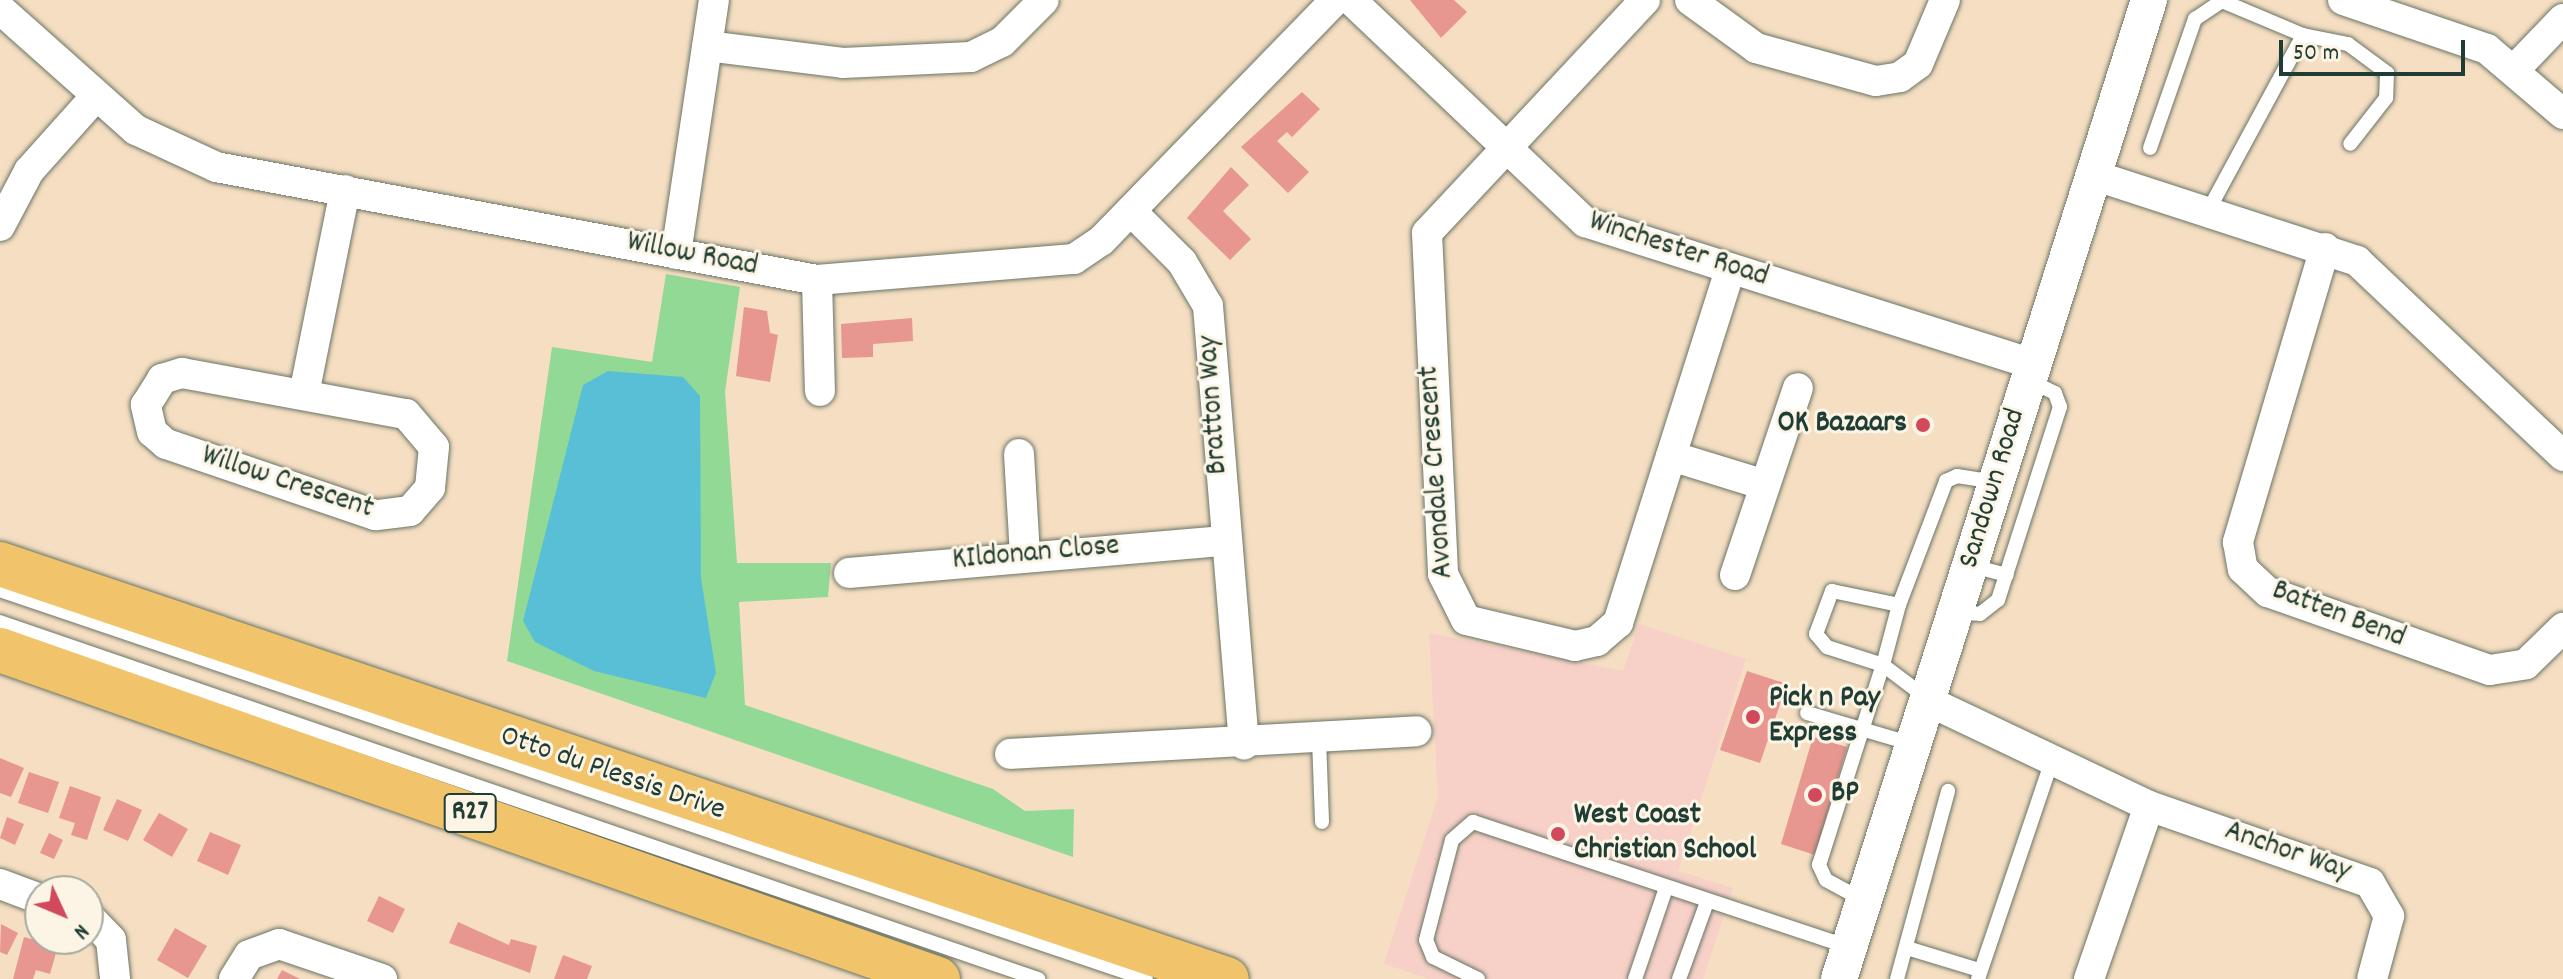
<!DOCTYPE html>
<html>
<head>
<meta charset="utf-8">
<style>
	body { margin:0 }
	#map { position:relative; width:2563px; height:979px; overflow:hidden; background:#f5dec2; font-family:Dekko,sans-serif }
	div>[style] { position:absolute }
	.built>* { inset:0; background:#f7d1c8 }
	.green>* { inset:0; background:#91d994 }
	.water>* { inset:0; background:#59bfd7 }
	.building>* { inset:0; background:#e7978f }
	.roads { filter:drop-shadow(0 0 2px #6a7566) drop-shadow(0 0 2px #6a7566) }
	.service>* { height:14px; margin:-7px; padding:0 7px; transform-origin:7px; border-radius:7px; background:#fff }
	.minor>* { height:30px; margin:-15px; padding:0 15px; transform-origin:15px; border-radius:15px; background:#fff }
	.tertiary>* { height:36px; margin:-18px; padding:0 18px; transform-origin:18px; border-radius:18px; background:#fff }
	.primary>* { height:44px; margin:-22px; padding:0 22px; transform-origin:22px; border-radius:22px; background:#f1c36a }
	.dots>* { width:22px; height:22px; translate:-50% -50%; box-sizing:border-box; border:4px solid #fcf5e5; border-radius:50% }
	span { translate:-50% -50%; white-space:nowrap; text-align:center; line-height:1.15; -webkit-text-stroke:6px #fcf5e5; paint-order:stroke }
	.shield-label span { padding:2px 6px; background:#fcf5e5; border:2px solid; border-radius:6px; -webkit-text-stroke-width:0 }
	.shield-label { font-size:28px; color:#1f3d34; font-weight:700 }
	.street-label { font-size:30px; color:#1f3d34 }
	.poi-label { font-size:30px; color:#1f3d34; font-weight:700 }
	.right { translate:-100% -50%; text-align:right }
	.left { translate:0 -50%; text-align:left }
	.north { position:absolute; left:24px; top:875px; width:80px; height:80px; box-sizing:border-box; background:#fcf5e5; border:2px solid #a4ab9e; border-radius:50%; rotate:134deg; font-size:22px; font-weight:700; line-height:32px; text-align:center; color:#1f3d34 }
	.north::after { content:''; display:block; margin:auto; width:28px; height:36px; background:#d1495b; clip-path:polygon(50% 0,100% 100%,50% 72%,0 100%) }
	.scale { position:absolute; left:2279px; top:40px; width:186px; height:36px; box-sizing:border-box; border:4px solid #1f3d34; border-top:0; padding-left:10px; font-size:24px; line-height:28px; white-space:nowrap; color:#1f3d34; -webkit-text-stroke:6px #fcf5e5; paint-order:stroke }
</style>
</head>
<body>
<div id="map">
	<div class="built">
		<i style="clip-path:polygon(1639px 624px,1746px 659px,1678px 871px,1733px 888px,1703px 979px,1429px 979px,1384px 964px,1438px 796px,1429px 633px,1623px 671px)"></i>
	</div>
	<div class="green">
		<i style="clip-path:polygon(666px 274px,740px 287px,725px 392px,737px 563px,831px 563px,828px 597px,739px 602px,745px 705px,993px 789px,1025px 811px,1074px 809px,1073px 857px,507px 661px,552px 347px,652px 362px)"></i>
	</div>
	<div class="water">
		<i style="clip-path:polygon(608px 371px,683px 377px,700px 396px,701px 578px,716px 673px,706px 698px,594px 671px,535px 642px,523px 621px,583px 385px)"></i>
	</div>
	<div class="building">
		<i style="clip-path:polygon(1410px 0,1454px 0,1467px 12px,1441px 38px)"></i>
		<i style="clip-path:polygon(1302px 92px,1320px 109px,1292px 137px,1287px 132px,1277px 141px,1309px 172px,1288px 193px,1241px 147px)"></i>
		<i style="clip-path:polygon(1231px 167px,1249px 185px,1223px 211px,1251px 239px,1230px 260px,1187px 218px)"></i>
		<i style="clip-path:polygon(744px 307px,767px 311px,770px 333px,778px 335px,770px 382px,736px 376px)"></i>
		<i style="clip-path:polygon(912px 318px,913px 341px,873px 344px,873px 357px,842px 358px,841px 324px)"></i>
		<i style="clip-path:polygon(1747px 671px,1787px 684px,1760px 763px,1720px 750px)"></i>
		<i style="clip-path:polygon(1813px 737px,1847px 747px,1815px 855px,1781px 844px)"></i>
		<i style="clip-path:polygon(0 758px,24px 768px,11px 797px,0 793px)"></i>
		<i style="clip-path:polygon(29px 772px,59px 782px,48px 813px,18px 803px)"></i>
		<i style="clip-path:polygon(70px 786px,101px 797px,87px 840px,71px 835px,75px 823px,59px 818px)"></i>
		<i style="clip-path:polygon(117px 799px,142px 810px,128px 841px,103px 830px)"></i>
		<i style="clip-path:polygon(159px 813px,188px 829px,172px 857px,143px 840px)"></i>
		<i style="clip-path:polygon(7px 817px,24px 824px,15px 845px,0 838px)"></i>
		<i style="clip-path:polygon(210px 832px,241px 845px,228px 875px,197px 861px)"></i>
		<i style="clip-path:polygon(49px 833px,63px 840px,54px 859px,40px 853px)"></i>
		<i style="clip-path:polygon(379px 896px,405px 909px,393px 933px,367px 921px)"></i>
		<i style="clip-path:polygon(458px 922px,509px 945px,511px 939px,537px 946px,530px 973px,449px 943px)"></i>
		<i style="clip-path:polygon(1px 924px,18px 933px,7px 955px,0 952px)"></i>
		<i style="clip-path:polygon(175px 928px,207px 946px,188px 978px,157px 960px)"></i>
		<i style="clip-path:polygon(24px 937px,58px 946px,50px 974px,36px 970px,33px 979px,13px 979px)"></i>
		<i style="clip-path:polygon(563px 955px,592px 966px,587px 979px,554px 979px)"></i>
		<i style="clip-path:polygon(282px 970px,300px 979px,277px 979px)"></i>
	</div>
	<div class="roads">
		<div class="service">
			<i style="left:2150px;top:148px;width:137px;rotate:-70.8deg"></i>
			<i style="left:2195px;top:19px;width:32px;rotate:-34deg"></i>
			<i style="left:2222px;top:1px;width:88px;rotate:22.8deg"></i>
			<i style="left:2303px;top:35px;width:46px;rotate:11.3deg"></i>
			<i style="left:2348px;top:44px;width:49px;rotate:36.6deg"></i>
			<i style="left:2387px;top:73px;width:25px;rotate:92deg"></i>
			<i style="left:2386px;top:98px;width:58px;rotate:128deg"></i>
			<i style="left:2208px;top:211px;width:200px;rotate:-61.6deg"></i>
			<i style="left:1969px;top:565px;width:39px;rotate:15deg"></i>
			<i style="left:0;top:590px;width:1210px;rotate:18.75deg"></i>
			<i style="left:1957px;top:613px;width:23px;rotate:2deg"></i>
			<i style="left:1980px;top:614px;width:23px;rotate:-38deg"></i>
			<i style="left:1998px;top:600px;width:203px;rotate:-72.2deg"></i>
			<i style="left:2060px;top:407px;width:15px;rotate:-110deg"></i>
			<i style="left:2055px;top:393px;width:30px;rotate:-154deg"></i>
			<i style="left:0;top:622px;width:1098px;rotate:18.98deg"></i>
			<i style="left:1924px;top:696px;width:51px;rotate:-142.9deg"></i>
			<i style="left:1883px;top:665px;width:62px;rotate:-75.1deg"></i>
			<i style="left:1899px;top:605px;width:133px;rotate:-69.2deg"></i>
			<i style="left:1946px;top:481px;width:12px;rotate:-24deg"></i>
			<i style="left:1957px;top:476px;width:38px;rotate:9deg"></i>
			<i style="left:1807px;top:713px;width:109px;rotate:16.4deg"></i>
			<i style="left:1319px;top:739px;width:83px;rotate:87.9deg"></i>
			<i style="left:1863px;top:900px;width:42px;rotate:-151.6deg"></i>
			<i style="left:1826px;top:880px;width:17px;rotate:-115deg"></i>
			<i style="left:1819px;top:865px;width:210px;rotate:-72.3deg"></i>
			<i style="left:1883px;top:665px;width:59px;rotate:-162.2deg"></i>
			<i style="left:1827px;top:647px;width:17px;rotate:-130deg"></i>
			<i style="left:1816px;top:634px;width:46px;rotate:-69.6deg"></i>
			<i style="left:1832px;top:591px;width:68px;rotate:11.8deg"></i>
			<i style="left:1907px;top:948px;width:75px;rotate:17deg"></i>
			<i style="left:1478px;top:979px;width:50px;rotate:-153.9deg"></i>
			<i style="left:1433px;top:957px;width:18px;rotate:-112deg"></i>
			<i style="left:1426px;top:940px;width:103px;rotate:-75.4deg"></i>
			<i style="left:1452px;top:840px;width:28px;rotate:-41deg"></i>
			<i style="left:1473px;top:822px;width:396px;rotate:18.4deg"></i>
			<i style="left:1635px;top:979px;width:96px;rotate:-71.2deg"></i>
			<i style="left:1679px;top:979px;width:82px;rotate:-70deg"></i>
			<i style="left:1897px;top:979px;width:195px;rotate:-74.8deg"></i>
			<i style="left:1978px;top:979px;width:231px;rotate:-71.3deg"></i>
		</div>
		<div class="minor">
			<i style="left:1351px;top:0;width:323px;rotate:43.5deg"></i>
			<i style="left:1585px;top:222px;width:470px;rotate:17.6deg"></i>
			<i style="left:1645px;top:0;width:319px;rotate:133.1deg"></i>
			<i style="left:1427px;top:233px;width:341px;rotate:87.3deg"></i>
			<i style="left:1443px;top:574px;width:51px;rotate:63.4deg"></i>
			<i style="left:1466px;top:620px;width:112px;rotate:13.4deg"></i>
			<i style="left:1575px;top:646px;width:23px;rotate:-13deg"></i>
			<i style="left:1597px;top:641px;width:28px;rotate:-41deg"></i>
			<i style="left:1618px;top:623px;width:371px;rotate:-72.4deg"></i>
			<i style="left:1690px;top:0;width:82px;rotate:36deg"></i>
			<i style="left:1756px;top:48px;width:124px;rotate:15.4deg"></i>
			<i style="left:1876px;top:81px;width:24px;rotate:-9deg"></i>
			<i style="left:1900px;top:77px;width:22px;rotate:-36deg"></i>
			<i style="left:1918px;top:64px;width:69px;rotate:-67.1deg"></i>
			<i style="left:2343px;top:0;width:152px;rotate:18.8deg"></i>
			<i style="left:2487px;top:49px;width:100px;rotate:40.5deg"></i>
			<i style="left:0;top:9px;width:182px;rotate:41.7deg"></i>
			<i style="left:136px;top:130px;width:88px;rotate:24.8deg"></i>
			<i style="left:216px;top:167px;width:612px;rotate:10.65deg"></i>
			<i style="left:817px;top:280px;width:258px;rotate:-4.7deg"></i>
			<i style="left:1074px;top:259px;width:32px;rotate:-34deg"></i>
			<i style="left:1101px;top:241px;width:336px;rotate:-45.8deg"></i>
			<i style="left:707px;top:46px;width:137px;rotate:7.1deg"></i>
			<i style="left:843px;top:63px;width:128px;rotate:-2.7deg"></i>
			<i style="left:971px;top:57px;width:34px;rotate:-26deg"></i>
			<i style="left:1002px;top:42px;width:59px;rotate:-45deg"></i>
			<i style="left:2516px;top:68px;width:68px;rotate:-46.2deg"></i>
			<i style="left:2093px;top:175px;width:278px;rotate:18deg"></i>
			<i style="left:2357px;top:261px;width:284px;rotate:43.4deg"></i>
			<i style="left:1131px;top:211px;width:72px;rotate:45deg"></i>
			<i style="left:1182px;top:262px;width:51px;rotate:59.4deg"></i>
			<i style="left:1208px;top:306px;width:440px;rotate:85.3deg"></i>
			<i style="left:0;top:226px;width:62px;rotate:-62.2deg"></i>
			<i style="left:29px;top:171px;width:101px;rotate:-48.2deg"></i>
			<i style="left:2325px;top:248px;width:307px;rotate:106.5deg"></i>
			<i style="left:2238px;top:542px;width:27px;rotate:80deg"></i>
			<i style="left:2243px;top:569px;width:34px;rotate:43deg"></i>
			<i style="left:2268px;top:592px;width:235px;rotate:19.4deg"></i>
			<i style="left:2490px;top:670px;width:36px;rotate:-9deg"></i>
			<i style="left:2526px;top:664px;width:52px;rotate:-44.2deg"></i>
			<i style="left:676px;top:254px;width:257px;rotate:-81.5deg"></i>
			<i style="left:817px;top:280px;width:111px;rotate:88.5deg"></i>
			<i style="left:182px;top:373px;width:228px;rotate:10.4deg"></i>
			<i style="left:406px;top:414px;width:43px;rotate:49.7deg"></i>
			<i style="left:434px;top:447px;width:41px;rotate:95.6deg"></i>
			<i style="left:430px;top:488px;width:30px;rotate:131deg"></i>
			<i style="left:410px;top:511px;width:35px;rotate:173deg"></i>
			<i style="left:375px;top:515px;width:221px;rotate:-161.2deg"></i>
			<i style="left:166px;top:444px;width:18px;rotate:-139deg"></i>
			<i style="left:152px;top:432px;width:28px;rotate:-103deg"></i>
			<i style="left:146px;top:405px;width:31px;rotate:-58deg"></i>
			<i style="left:162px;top:379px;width:21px;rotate:-17deg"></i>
			<i style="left:304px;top:394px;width:208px;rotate:-78.6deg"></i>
			<i style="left:1019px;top:454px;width:100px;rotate:86.6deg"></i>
			<i style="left:1671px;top:456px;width:98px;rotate:17.1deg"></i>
			<i style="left:849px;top:573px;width:376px;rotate:-4.9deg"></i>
			<i style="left:1735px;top:575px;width:197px;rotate:-71.4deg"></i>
			<i style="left:1928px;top:701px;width:245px;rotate:25.4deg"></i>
			<i style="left:2149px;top:806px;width:234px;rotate:19.2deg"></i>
			<i style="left:2370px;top:883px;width:38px;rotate:60deg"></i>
			<i style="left:2389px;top:916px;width:65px;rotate:105.1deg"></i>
			<i style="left:1010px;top:754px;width:407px;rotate:-3.2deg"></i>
			<i style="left:0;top:884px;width:43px;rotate:20.6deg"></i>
			<i style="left:88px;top:916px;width:33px;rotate:46deg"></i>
			<i style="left:111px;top:940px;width:39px;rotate:84deg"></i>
			<i style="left:234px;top:979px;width:28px;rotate:-58deg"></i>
			<i style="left:249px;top:955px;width:32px;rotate:-20deg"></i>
			<i style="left:279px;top:944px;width:109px;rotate:18.8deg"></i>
			<i style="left:2089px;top:979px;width:183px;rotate:-70.9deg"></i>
		</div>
		<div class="tertiary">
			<i style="left:1839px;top:979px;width:1027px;rotate:-72.43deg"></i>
		</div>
		<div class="primary">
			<i style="left:0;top:564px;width:1295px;rotate:18.69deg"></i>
			<i style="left:0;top:650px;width:994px;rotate:19.33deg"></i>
		</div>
	</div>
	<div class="dots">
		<i style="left:1923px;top:425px;background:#d1495b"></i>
		<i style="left:1753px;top:717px;background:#d1495b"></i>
		<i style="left:1815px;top:795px;background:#d1495b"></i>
		<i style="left:1558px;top:834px;background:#d1495b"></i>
	</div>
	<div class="shield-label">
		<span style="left:470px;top:813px">R27</span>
	</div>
	<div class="street-label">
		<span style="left:1678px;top:251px;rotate:18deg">Winchester Road</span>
		<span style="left:692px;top:256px;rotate:11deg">Willow Road</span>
		<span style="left:1215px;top:405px;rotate:-94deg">Bratton Way</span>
		<span style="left:1438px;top:472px;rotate:-94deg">Avondale Crescent</span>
		<span style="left:287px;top:484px;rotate:18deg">Willow Crescent</span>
		<span style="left:1994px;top:489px;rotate:-73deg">Sandown Road</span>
		<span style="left:1036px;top:555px;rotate:-5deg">KIldonan Close</span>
		<span style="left:2338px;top:616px;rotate:21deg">Batten Bend</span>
		<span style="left:612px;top:775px;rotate:19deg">Otto du Plessis Drive</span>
		<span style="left:2287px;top:853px;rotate:19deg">Anchor Way</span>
	</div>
	<div class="poi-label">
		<span class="right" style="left:1907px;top:425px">OK Bazaars</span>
		<span class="left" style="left:1769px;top:717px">Pick n Pay<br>Express</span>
		<span class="left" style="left:1831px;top:795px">BP</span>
		<span class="left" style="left:1574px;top:834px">West Coast<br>Christian School</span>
	</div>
	<div class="north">N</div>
	<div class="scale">50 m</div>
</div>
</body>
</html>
